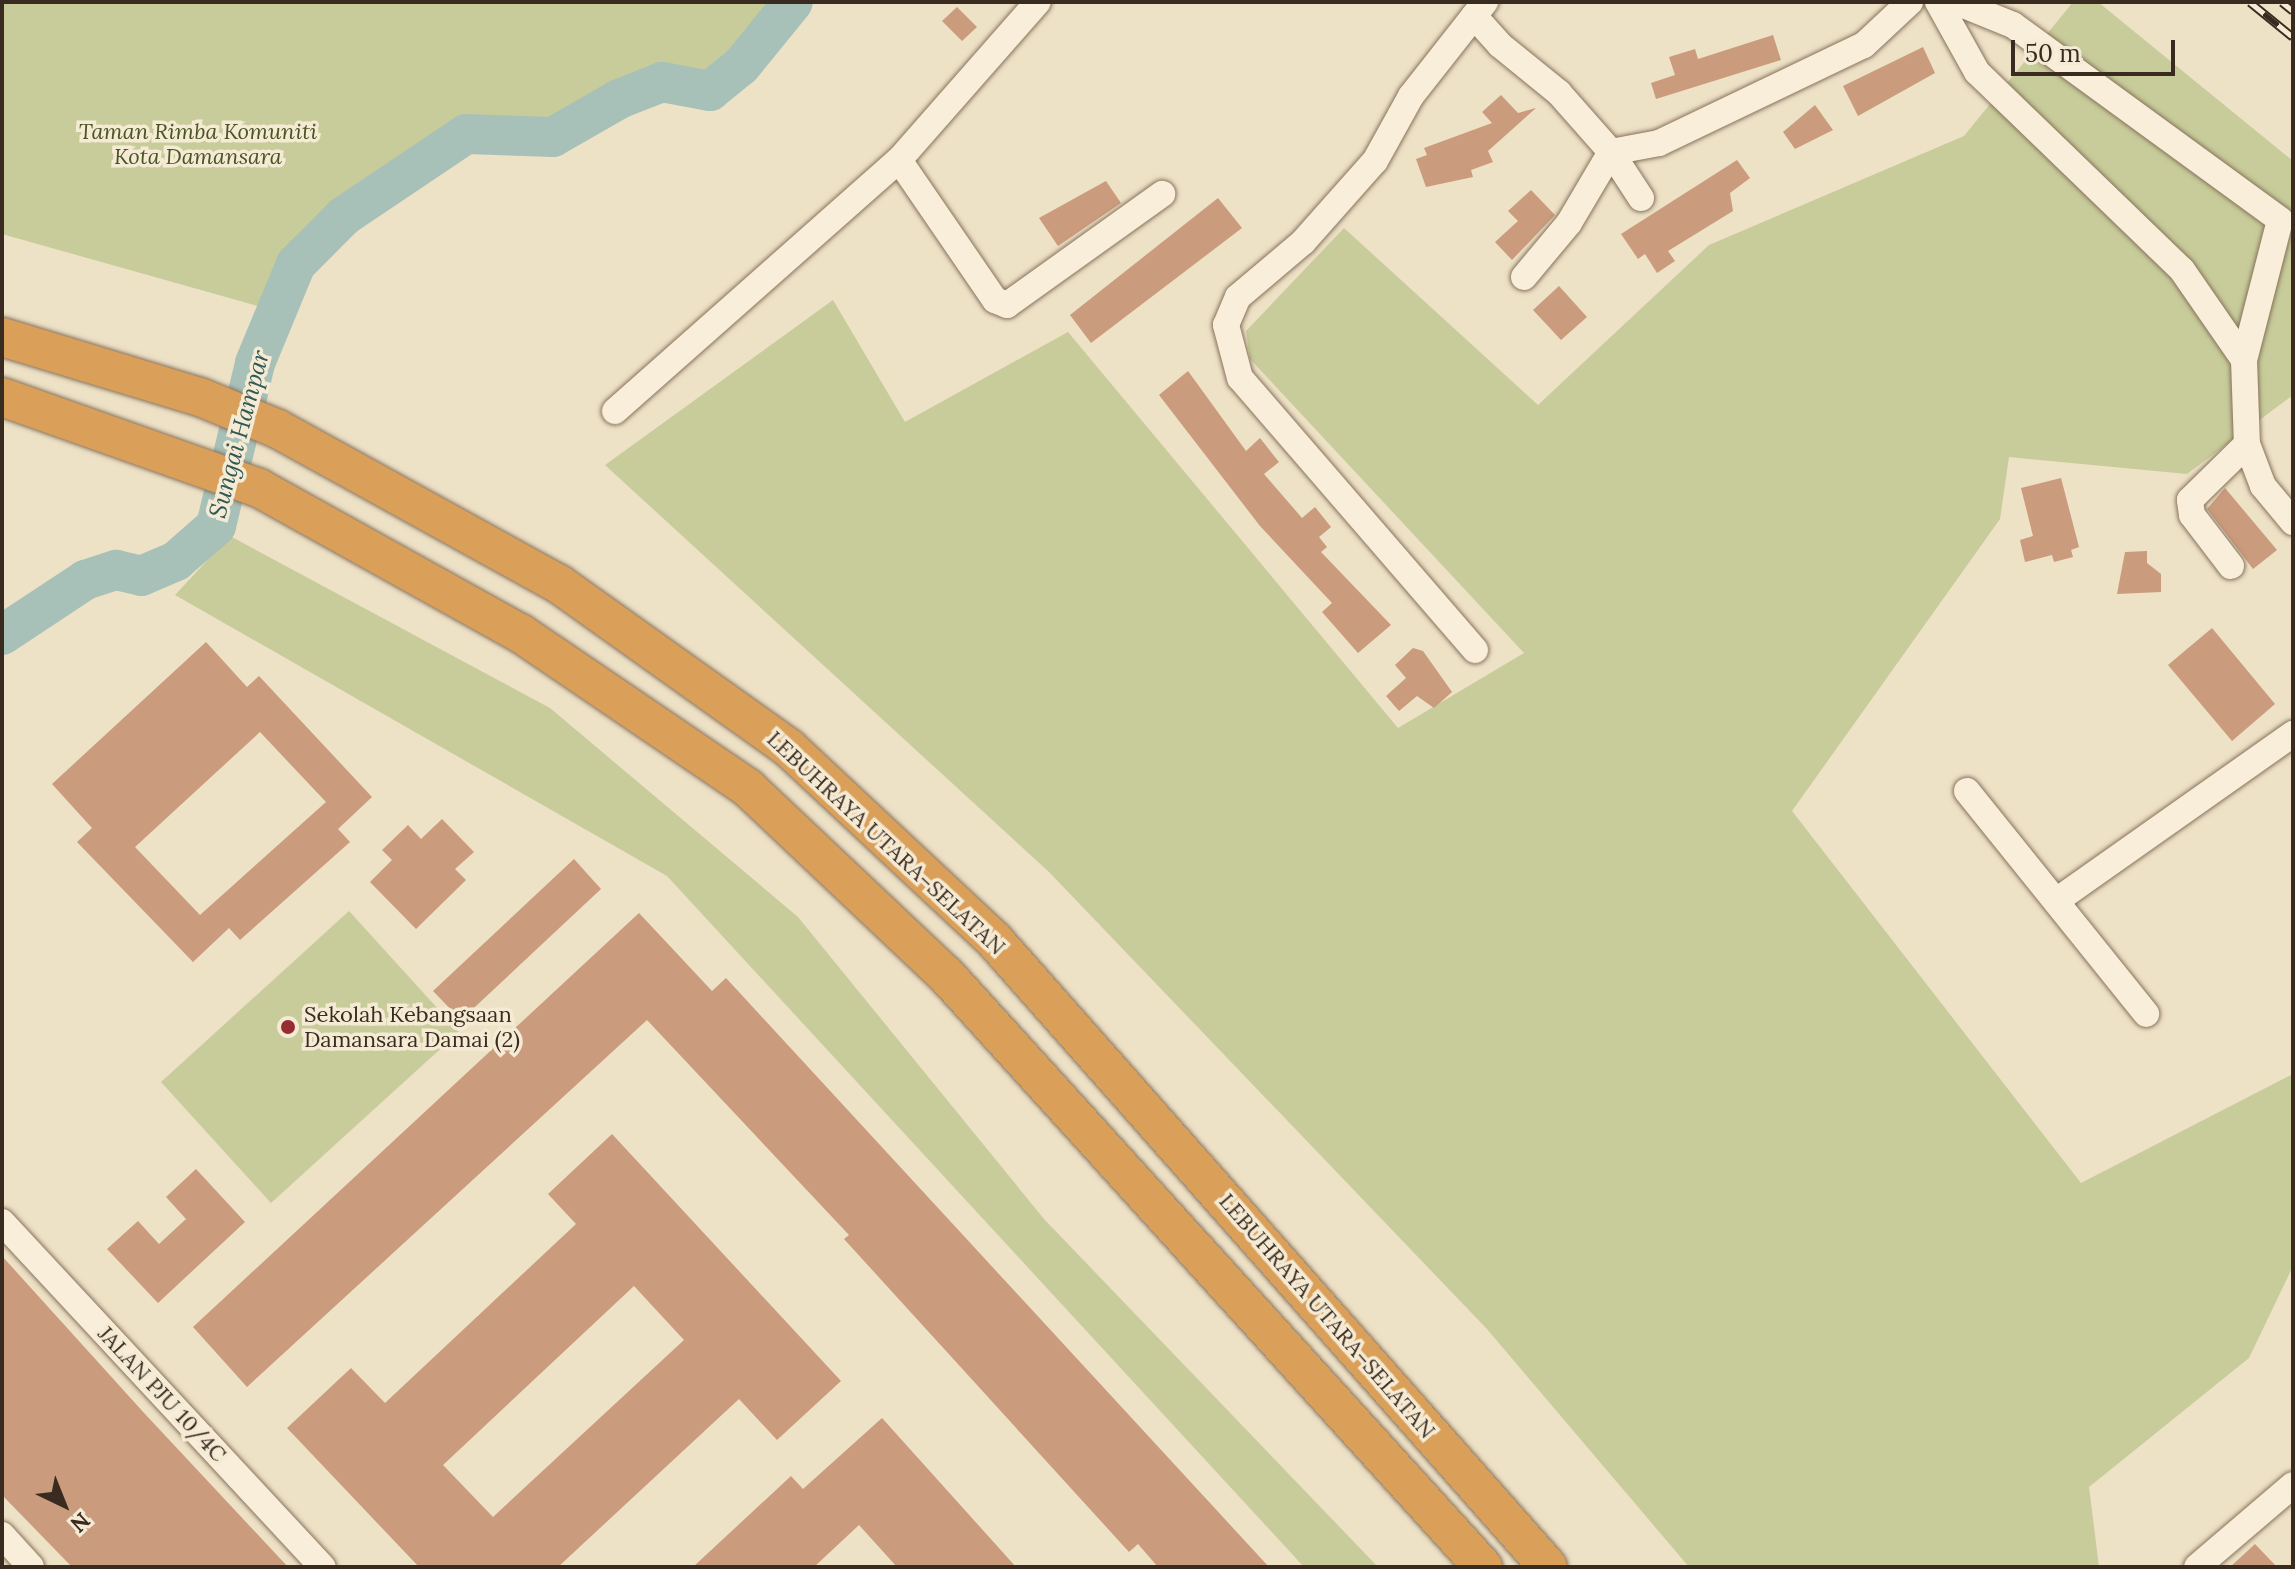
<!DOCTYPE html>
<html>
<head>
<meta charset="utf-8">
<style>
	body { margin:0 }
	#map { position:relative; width:2295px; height:1569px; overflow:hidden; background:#ede1c6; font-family:Lora,serif }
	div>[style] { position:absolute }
	.green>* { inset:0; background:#c7cc9a }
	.river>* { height:40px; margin:-20px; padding:0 20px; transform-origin:20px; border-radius:20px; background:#a7c1b9 }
	.building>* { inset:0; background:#cb9b7d }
	.roads { filter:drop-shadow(0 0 2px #88735c) drop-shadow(0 0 2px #88735c) }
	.minor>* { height:26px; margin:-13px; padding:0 13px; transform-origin:13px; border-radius:13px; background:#f8eed9 }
	.highway>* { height:38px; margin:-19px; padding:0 19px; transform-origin:19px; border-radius:19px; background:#da9f59 }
	.rail>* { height:9px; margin-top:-4.5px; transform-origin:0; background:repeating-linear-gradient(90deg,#f5ebd5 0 18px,#392b1f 0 36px); box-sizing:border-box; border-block:2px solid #392b1f }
	.dots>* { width:22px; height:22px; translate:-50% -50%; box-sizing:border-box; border:4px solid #f5ebd5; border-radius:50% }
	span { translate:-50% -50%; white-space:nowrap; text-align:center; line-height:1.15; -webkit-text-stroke:7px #f5ebd5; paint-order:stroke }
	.park-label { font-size:22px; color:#4a5526; font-style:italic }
	.street-label { font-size:22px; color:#392b1f }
	.poi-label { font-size:22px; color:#392b1f }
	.left { translate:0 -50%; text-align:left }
	.water-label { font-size:24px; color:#2f5855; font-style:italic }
	.frame { position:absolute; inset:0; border:4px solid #392b1f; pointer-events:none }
	.north { position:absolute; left:24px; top:1465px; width:80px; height:80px; -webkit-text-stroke:6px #f5ebd5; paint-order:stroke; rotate:137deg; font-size:22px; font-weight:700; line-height:32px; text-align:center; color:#392b1f }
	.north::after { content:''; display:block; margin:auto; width:28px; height:36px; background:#392b1f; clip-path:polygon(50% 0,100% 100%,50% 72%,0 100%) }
	.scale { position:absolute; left:2011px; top:40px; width:164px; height:36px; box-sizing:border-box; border:4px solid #392b1f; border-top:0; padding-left:10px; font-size:24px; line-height:28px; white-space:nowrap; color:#392b1f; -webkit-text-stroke:6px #f5ebd5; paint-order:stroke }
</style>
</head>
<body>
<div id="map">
	<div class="green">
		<i style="clip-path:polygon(2px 2px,772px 2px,739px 46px,703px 77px,663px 71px,612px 84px,550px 122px,460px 124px,335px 209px,285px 256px,261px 307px,2px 234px)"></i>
		<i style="clip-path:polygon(2073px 2px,2098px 2px,2293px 161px,2293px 395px,2187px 474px,2009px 457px,2000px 519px,1792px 811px,2081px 1183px,2293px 1074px,2293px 1266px,2249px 1358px,2089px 1487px,2099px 1567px,1689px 1567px,1486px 1328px,1049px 872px,605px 465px,833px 300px,905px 422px,1068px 332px,1398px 728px,1524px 653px,1250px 359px,1246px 331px,1344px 228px,1538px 405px,1709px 245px,1964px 136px)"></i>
		<i style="clip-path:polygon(230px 536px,550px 708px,798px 917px,1044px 1219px,1378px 1567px,1304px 1567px,667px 876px,175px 595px)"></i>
		<i style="clip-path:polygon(349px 911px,459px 1032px,271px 1203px,161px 1082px)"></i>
	</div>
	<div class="river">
		<i style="left:2px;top:635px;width:100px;rotate:-33.5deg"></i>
		<i style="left:85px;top:580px;width:33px;rotate:-18deg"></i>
		<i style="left:116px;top:570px;width:26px;rotate:13deg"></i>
		<i style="left:141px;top:576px;width:38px;rotate:-23deg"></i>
		<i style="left:176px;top:561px;width:53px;rotate:-41.2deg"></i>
		<i style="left:216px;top:526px;width:168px;rotate:-76.5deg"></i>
		<i style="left:255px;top:363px;width:107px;rotate:-67.5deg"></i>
		<i style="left:296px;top:264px;width:68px;rotate:-45deg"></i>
		<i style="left:344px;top:216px;width:147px;rotate:-33.9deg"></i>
		<i style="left:466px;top:134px;width:87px;rotate:2deg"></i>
		<i style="left:553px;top:137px;width:76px;rotate:-29.9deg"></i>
		<i style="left:619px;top:99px;width:46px;rotate:-21.6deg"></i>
		<i style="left:662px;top:82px;width:49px;rotate:10.6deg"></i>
		<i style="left:710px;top:91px;width:40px;rotate:-39deg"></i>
		<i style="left:741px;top:66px;width:82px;rotate:-50.9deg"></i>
	</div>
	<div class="building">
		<i style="clip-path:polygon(957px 7px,977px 27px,962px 41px,942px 21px)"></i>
		<i style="clip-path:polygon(1773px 35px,1781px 60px,1656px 99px,1651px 83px,1675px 75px,1669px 57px,1695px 49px,1698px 59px)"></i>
		<i style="clip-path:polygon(1923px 47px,1935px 73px,1858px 116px,1843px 86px)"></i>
		<i style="clip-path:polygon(1501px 95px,1518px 113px,1536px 108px,1488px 151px,1493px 162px,1471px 170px,1473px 177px,1426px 187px,1416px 159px,1427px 155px,1424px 148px,1492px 123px,1482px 112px)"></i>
		<i style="clip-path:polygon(1815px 105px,1833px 130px,1795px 149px,1783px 132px)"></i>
		<i style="clip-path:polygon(1737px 160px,1750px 178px,1730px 193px,1733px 211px,1668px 251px,1675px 261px,1657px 273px,1645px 254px,1638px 259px,1621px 234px)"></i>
		<i style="clip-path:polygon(1106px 181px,1121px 203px,1058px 246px,1039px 218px)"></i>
		<i style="clip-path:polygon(1531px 190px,1555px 215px,1512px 260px,1495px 242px,1518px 221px,1508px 211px)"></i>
		<i style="clip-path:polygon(1218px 198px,1242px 228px,1091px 343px,1070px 315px)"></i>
		<i style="clip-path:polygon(1559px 286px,1587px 317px,1561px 340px,1533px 310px)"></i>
		<i style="clip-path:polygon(1188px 371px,1246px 451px,1260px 438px,1279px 462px,1264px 474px,1302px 518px,1315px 507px,1331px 527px,1319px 537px,1327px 547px,1321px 552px,1391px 625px,1358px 653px,1322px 612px,1332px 603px,1260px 526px,1159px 395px)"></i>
		<i style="clip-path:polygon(2061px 478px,2079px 547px,2071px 550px,2073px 557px,2054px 562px,2052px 555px,2025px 562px,2020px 540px,2033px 536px,2021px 488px)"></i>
		<i style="clip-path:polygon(2225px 488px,2277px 550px,2253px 569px,2207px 509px)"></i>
		<i style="clip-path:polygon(2147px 551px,2147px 563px,2161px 574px,2161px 592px,2117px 594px,2125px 552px)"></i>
		<i style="clip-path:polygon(2212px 628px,2275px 704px,2232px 741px,2168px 665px)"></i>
		<i style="clip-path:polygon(evenodd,206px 642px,247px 687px,259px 676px,372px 797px,338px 829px,350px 842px,240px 940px,229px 928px,193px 962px,77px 842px,92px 828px,52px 784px,206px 642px,260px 732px,326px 802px,200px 915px,135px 847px,260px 732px)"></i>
		<i style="clip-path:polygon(1413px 648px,1423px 651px,1452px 692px,1434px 708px,1417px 696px,1399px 711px,1386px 696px,1406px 678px,1395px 665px)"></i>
		<i style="clip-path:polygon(442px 819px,474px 852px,455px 869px,466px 880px,416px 929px,370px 882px,392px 860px,382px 850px,408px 825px,421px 839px)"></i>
		<i style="clip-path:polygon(574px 859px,601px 889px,461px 1020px,433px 991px)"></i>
		<i style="clip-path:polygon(639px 913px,712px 991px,726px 978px,1269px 1567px,1158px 1567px,1138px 1544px,1129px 1552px,844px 1239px,849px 1235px,647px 1020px,247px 1387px,193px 1327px)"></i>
		<i style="clip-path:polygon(evenodd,612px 1134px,841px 1381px,777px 1440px,739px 1399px,558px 1567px,419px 1567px,287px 1428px,351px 1368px,385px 1403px,576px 1224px,548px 1194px,612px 1134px,634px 1286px,684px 1340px,493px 1517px,443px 1465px,634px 1286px)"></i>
		<i style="clip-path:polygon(196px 1169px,245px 1222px,158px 1303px,107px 1249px,138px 1221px,159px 1244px,186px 1219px,166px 1197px)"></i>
		<i style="clip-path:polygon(2px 1256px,145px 1414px,288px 1567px,72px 1567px,2px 1495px)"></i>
		<i style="clip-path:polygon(882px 1418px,1016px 1567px,897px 1567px,859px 1525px,814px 1567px,693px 1567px,791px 1476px,803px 1489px)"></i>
		<i style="clip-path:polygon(2255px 1544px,2277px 1567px,2230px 1567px)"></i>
	</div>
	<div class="roads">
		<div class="minor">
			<i style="left:1938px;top:2px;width:80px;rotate:60.9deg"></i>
			<i style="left:1977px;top:72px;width:285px;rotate:44deg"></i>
			<i style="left:2182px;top:270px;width:109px;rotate:55.4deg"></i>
			<i style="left:1956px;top:2px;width:61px;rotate:22deg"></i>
			<i style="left:2013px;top:25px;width:331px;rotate:36.1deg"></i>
			<i style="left:2280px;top:220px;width:145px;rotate:104.4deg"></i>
			<i style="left:2244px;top:360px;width:84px;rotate:88deg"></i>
			<i style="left:2247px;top:444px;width:45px;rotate:69.1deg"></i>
			<i style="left:2263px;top:486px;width:47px;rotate:50.2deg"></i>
			<i style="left:1474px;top:16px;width:39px;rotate:48deg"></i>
			<i style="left:1500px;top:45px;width:76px;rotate:39.1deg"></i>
			<i style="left:1559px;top:93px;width:79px;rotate:48.6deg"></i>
			<i style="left:1611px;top:152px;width:49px;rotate:-10.6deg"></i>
			<i style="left:1659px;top:143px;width:227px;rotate:-25.6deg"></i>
			<i style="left:1864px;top:45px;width:63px;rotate:-43.1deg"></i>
			<i style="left:899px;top:160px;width:170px;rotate:55.6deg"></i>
			<i style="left:995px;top:300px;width:13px;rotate:23deg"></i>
			<i style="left:1007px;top:305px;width:191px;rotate:-35.6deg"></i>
			<i style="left:1524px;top:277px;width:70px;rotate:-50.2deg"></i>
			<i style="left:1569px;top:223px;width:82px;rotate:-59.4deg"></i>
			<i style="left:1611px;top:152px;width:55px;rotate:56.9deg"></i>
			<i style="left:615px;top:411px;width:379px;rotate:-41.5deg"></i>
			<i style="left:899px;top:160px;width:210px;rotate:-48.7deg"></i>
			<i style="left:2231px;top:566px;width:64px;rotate:-127.4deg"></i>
			<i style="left:2192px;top:515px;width:15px;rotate:-98deg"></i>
			<i style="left:2190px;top:500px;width:80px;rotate:-44.5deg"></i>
			<i style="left:1475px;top:650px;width:359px;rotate:-130.8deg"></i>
			<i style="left:1240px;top:378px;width:55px;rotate:-104.8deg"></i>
			<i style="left:1226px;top:325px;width:30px;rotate:-67deg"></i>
			<i style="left:1238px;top:297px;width:85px;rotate:-40.2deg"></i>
			<i style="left:1303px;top:242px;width:108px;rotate:-48.4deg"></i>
			<i style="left:1375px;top:161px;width:74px;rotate:-61deg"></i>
			<i style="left:1411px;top:96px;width:120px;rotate:-51.8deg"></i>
			<i style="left:1967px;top:791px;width:286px;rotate:51.2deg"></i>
			<i style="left:2056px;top:901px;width:290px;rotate:-35.2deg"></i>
			<i style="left:2px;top:1222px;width:471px;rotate:47.1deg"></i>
			<i style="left:2px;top:1535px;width:43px;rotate:47.8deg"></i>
			<i style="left:2197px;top:1567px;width:126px;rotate:-40.5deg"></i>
		</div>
		<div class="highway">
			<i style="left:2px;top:337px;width:207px;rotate:16.9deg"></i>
			<i style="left:200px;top:397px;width:84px;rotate:22.3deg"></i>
			<i style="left:278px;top:429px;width:321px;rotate:28.9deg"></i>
			<i style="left:559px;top:584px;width:282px;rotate:35.5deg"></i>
			<i style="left:789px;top:748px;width:282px;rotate:43.1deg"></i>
			<i style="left:995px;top:941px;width:835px;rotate:48.54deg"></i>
			<i style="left:2px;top:397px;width:273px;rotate:19.5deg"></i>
			<i style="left:259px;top:488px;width:299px;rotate:29.1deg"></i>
			<i style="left:520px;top:633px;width:276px;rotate:34.2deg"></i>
			<i style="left:748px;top:788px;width:274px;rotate:43.4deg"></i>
			<i style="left:947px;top:976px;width:798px;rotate:47.79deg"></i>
		</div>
	</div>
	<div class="rail">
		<i style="left:2250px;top:2px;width:55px;rotate:39.1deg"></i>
		<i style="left:2282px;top:2px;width:14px;rotate:39deg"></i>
	</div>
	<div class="dots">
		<i style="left:288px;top:1027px;background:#962d30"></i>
	</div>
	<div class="park-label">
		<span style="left:198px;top:144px">Taman Rimba Komuniti<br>Kota Damansara</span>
	</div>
	<div class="street-label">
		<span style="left:886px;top:843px;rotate:43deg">LEBUHRAYA UTARA–SELATAN</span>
		<span style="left:1327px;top:1316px;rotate:49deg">LEBUHRAYA UTARA–SELATAN</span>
		<span style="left:162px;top:1394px;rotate:47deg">JALAN PJU 10/4C</span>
	</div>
	<div class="poi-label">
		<span class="left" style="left:304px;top:1027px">Sekolah Kebangsaan<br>Damansara Damai (2)</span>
	</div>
	<div class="water-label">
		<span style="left:239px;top:434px;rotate:-75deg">Sungai Hampar</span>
	</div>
	<div class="frame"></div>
	<div class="north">N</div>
	<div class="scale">50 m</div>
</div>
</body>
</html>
